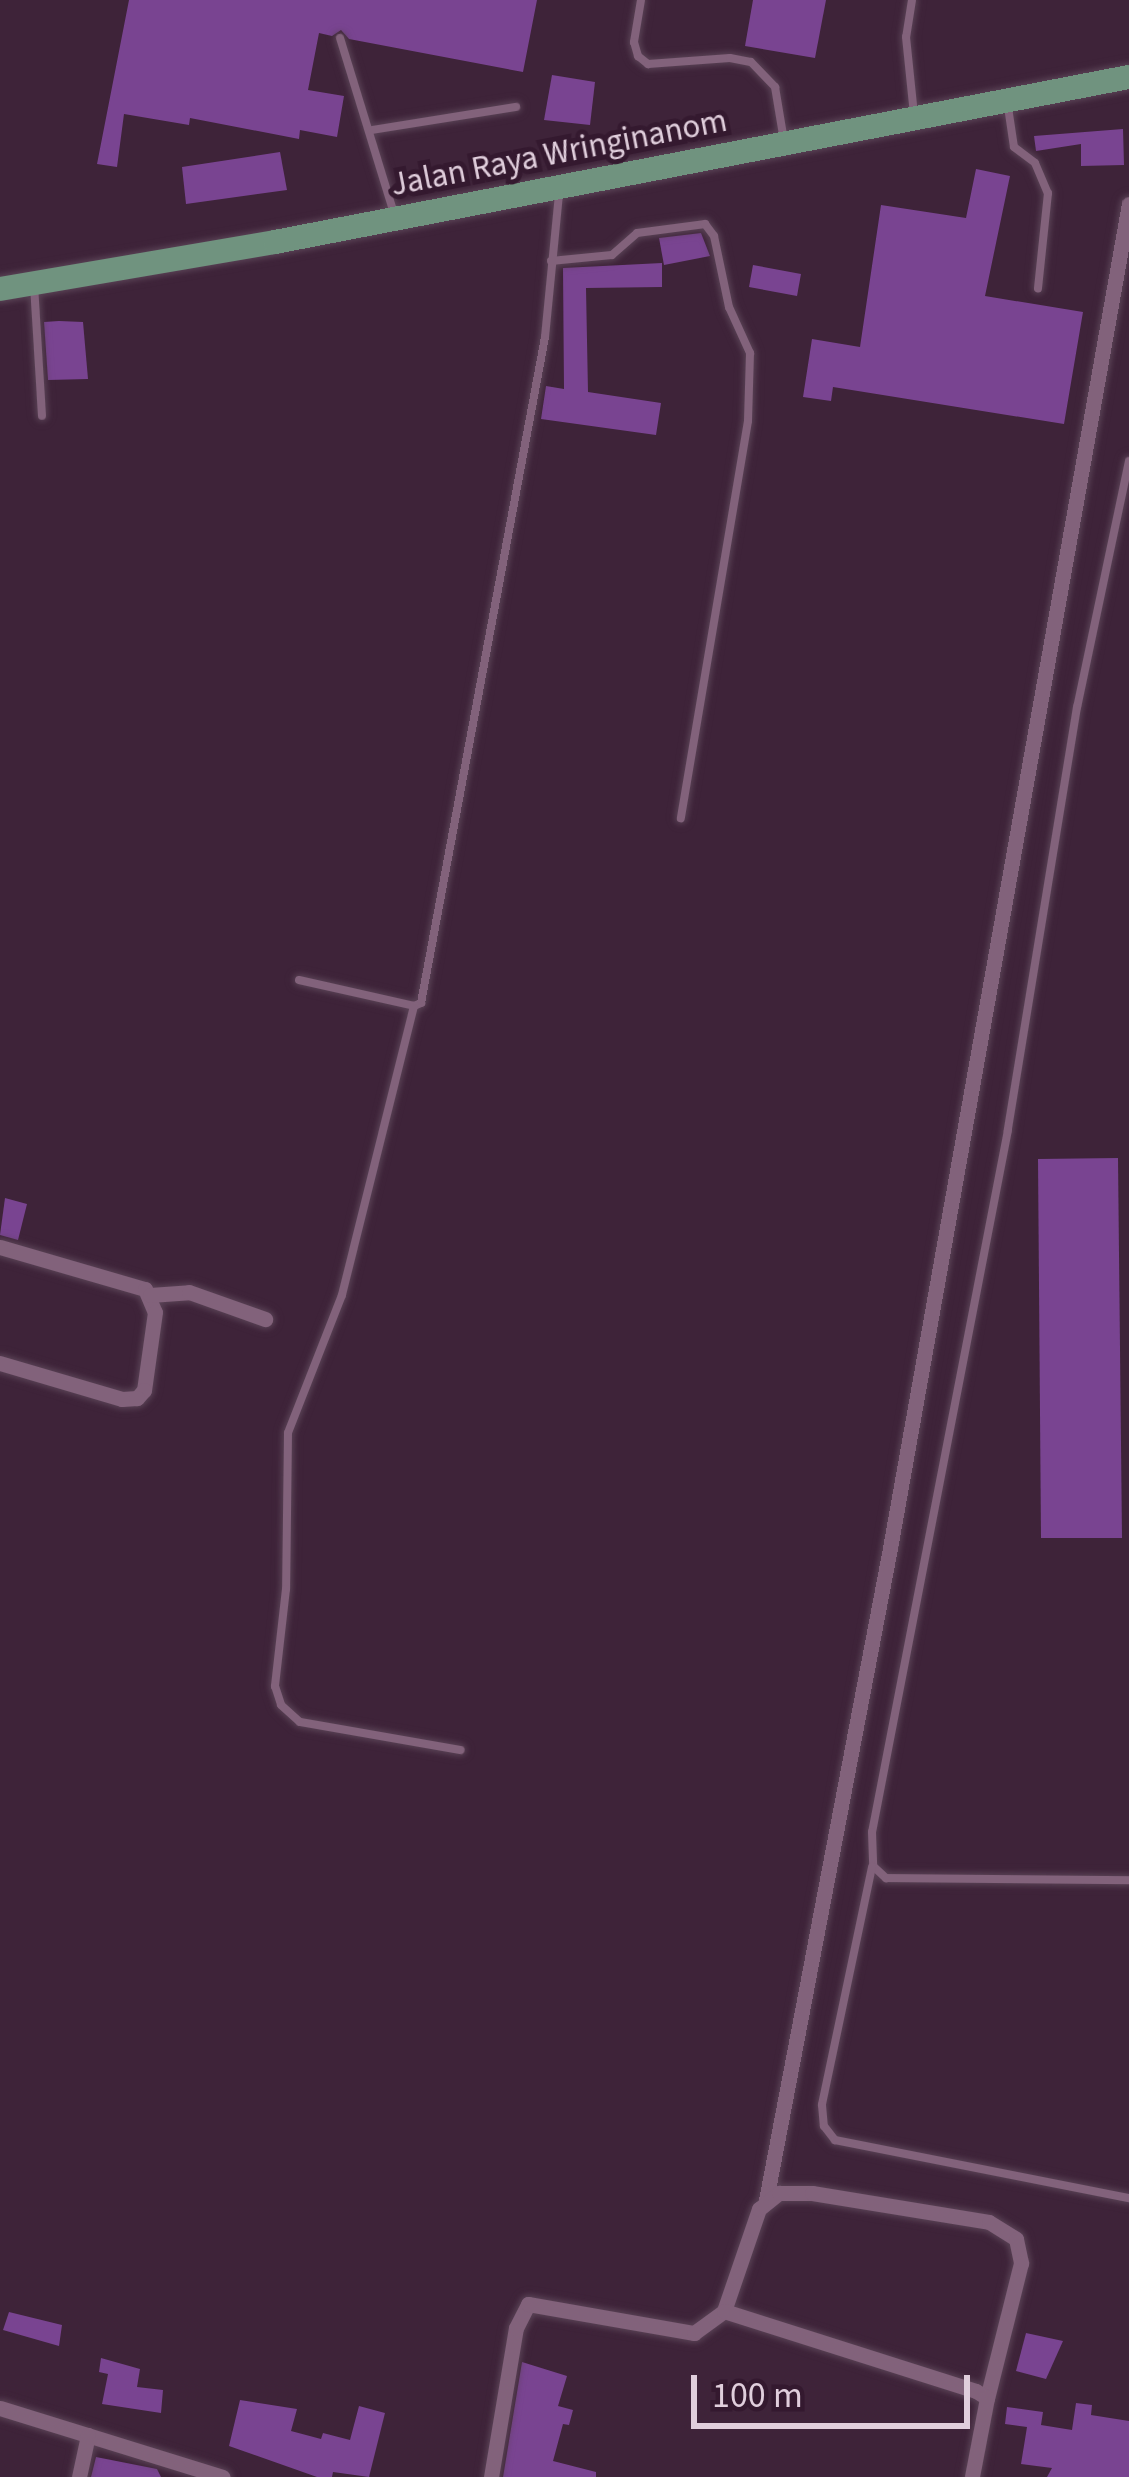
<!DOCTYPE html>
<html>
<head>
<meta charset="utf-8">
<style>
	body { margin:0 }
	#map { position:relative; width:1129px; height:2477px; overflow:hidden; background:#3e2339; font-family:"Source Sans 3",sans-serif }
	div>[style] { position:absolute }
	.building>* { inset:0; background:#794491 }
	.roads { filter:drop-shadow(0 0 3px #594255) drop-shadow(0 0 3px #594255) }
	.lane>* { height:8px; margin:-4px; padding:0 4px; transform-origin:4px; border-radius:4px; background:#82627b }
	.street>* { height:15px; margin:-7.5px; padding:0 7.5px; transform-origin:7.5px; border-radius:7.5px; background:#82627b }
	.primary>* { height:24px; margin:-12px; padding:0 12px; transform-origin:12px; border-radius:12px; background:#70937f }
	span { translate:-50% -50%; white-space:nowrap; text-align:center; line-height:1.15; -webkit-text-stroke:10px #34192f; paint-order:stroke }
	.street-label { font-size:33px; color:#e0cedc }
	.scale { position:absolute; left:691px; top:2375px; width:279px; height:54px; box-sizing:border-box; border:6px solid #e0cedc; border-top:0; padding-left:15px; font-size:36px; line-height:42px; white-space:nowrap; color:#e0cedc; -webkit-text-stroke:9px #34192f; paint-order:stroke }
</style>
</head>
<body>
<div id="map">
	<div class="building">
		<i style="clip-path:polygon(129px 0,537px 0,523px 72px,349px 39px,341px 30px,332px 36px,319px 33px,308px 90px,344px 96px,337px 137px,300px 130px,299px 139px,190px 118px,189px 125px,124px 114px,117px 167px,97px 164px)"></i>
		<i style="clip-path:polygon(753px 0,826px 0,815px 58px,745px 46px)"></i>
		<i style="clip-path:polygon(552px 75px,595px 82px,590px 125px,544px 120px)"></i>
		<i style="clip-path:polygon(1123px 129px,1124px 165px,1081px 166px,1081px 144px,1036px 151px,1034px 136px)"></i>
		<i style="clip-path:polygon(280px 152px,287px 190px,186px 204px,182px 167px)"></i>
		<i style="clip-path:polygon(976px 169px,1010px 176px,985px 296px,1083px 312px,1064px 424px,833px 387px,831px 401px,803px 397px,812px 339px,860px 347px,881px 205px,966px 218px)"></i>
		<i style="clip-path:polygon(701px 233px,710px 256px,664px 265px,659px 238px)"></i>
		<i style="clip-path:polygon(662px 263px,662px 287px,586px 288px,588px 392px,661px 403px,656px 435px,541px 419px,546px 386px,564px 389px,563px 268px)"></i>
		<i style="clip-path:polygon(753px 265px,801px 274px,797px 296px,749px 287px)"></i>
		<i style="clip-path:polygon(59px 321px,83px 322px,88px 379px,48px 380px,44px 322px)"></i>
		<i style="clip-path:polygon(1118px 1158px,1122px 1538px,1041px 1538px,1038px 1159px)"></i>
		<i style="clip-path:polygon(5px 1198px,27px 1204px,18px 1240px,0 1235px)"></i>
		<i style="clip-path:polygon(9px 2312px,62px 2325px,59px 2346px,3px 2330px)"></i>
		<i style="clip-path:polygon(1026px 2333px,1063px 2341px,1046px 2379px,1016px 2371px)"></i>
		<i style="clip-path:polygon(101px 2358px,140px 2369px,137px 2387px,163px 2390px,161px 2413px,102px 2404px,108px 2374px,99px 2372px)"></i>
		<i style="clip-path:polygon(522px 2362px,567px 2376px,558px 2406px,573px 2410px,569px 2425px,563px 2424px,553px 2461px,596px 2472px,596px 2477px,503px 2477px)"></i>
		<i style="clip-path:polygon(240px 2400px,297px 2409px,291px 2431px,321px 2439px,323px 2433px,350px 2440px,359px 2406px,385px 2413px,369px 2477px,333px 2472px,332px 2477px,317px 2477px,229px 2446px)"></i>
		<i style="clip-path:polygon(1076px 2403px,1092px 2405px,1091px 2415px,1129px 2421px,1129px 2477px,1047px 2477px,1052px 2468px,1021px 2464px,1027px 2427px,1005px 2424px,1007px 2407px,1043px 2412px,1041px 2425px,1072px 2430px)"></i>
		<i style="clip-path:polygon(96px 2457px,157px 2469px,161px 2477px,91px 2477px)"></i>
	</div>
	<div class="roads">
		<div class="lane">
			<i style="left:641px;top:0;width:43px;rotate:99.5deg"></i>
			<i style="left:634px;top:42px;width:15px;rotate:74deg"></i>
			<i style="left:638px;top:56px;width:13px;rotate:39deg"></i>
			<i style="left:648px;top:64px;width:82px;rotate:-4.2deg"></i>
			<i style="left:730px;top:58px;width:21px;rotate:11deg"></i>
			<i style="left:751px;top:62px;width:35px;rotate:46deg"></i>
			<i style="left:775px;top:87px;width:55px;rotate:80.5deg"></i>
			<i style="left:912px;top:0;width:37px;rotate:99deg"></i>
			<i style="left:906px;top:37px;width:77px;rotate:84.1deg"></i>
			<i style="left:340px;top:38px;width:184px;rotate:72.9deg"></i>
			<i style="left:1008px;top:107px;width:40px;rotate:81.5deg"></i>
			<i style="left:1014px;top:147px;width:26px;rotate:37deg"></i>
			<i style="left:1035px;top:163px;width:33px;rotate:67deg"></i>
			<i style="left:1048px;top:193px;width:96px;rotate:96deg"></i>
			<i style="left:372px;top:130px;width:146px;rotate:-9.1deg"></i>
			<i style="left:551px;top:261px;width:61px;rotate:-5.6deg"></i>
			<i style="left:612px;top:255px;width:33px;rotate:-41deg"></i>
			<i style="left:637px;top:233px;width:69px;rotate:-7.5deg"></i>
			<i style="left:705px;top:224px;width:15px;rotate:53deg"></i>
			<i style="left:714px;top:236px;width:73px;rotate:78.1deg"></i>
			<i style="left:729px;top:307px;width:51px;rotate:65.5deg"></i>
			<i style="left:750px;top:353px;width:68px;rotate:91.7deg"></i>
			<i style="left:748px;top:421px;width:403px;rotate:99.6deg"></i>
			<i style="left:34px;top:285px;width:131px;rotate:86.5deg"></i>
			<i style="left:1129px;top:461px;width:251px;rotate:101.9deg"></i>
			<i style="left:1077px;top:707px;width:429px;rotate:99.3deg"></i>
			<i style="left:1008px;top:1130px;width:715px;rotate:100.96deg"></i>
			<i style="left:872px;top:1832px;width:34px;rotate:88deg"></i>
			<i style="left:873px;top:1866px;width:18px;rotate:43deg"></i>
			<i style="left:886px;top:1878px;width:243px;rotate:0.5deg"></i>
			<i style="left:299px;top:980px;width:118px;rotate:12.7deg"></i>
			<i style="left:414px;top:1006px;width:8px;rotate:-23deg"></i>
			<i style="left:421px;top:1003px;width:677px;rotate:-79.45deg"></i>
			<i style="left:545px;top:337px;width:143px;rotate:-84.4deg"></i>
			<i style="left:414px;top:1006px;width:298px;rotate:104deg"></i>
			<i style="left:342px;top:1295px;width:148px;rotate:111.4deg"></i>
			<i style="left:288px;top:1433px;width:156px;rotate:90.7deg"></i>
			<i style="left:286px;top:1589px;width:98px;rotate:96.5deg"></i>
			<i style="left:275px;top:1686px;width:20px;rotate:72deg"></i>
			<i style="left:281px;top:1705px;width:25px;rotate:42deg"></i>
			<i style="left:300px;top:1722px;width:163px;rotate:9.9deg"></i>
			<i style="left:872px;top:1867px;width:243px;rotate:101.9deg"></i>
			<i style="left:822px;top:2105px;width:21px;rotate:85deg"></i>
			<i style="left:824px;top:2126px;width:18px;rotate:52deg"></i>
			<i style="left:835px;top:2140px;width:300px;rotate:11.2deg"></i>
		</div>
		<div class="street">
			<i style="left:0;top:1247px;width:151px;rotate:16.2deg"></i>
			<i style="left:145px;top:1289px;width:25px;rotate:67deg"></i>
			<i style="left:155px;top:1312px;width:79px;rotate:98deg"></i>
			<i style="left:144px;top:1390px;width:11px;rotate:131deg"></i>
			<i style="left:137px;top:1398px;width:15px;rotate:176deg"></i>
			<i style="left:122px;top:1399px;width:127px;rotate:-163.6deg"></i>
			<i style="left:150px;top:1295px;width:39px;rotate:-4deg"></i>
			<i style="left:189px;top:1292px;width:81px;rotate:19.6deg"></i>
			<i style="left:766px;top:2200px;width:664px;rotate:-79.23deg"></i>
			<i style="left:890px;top:1548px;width:1365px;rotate:-79.92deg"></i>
			<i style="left:724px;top:2311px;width:108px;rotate:-71.1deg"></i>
			<i style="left:759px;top:2209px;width:26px;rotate:-39deg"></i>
			<i style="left:779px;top:2193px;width:33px"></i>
			<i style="left:812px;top:2193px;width:179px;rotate:9.3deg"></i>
			<i style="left:989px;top:2222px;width:32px;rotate:32deg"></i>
			<i style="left:1016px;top:2239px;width:25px;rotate:78deg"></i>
			<i style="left:1021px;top:2263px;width:139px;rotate:104.1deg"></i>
			<i style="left:0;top:2408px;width:233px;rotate:17.2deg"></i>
			<i style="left:79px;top:2477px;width:43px;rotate:-77.9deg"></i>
			<i style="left:491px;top:2477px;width:151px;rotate:-80.5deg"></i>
			<i style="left:516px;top:2328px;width:27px;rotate:-63deg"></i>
			<i style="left:528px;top:2304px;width:169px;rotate:9.9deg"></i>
			<i style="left:694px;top:2333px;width:37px;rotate:-36deg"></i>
			<i style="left:724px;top:2311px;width:264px;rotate:17.6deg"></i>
			<i style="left:976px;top:2391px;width:13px;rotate:32deg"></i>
			<i style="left:987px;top:2398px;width:80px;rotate:100.8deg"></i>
		</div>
		<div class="primary">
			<i style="left:0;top:289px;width:279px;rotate:-9.7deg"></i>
			<i style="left:275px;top:242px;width:870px;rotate:-10.94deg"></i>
		</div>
	</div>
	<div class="street-label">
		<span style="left:559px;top:153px;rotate:-11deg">Jalan Raya Wringinanom</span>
	</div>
	<div class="scale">100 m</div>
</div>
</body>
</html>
